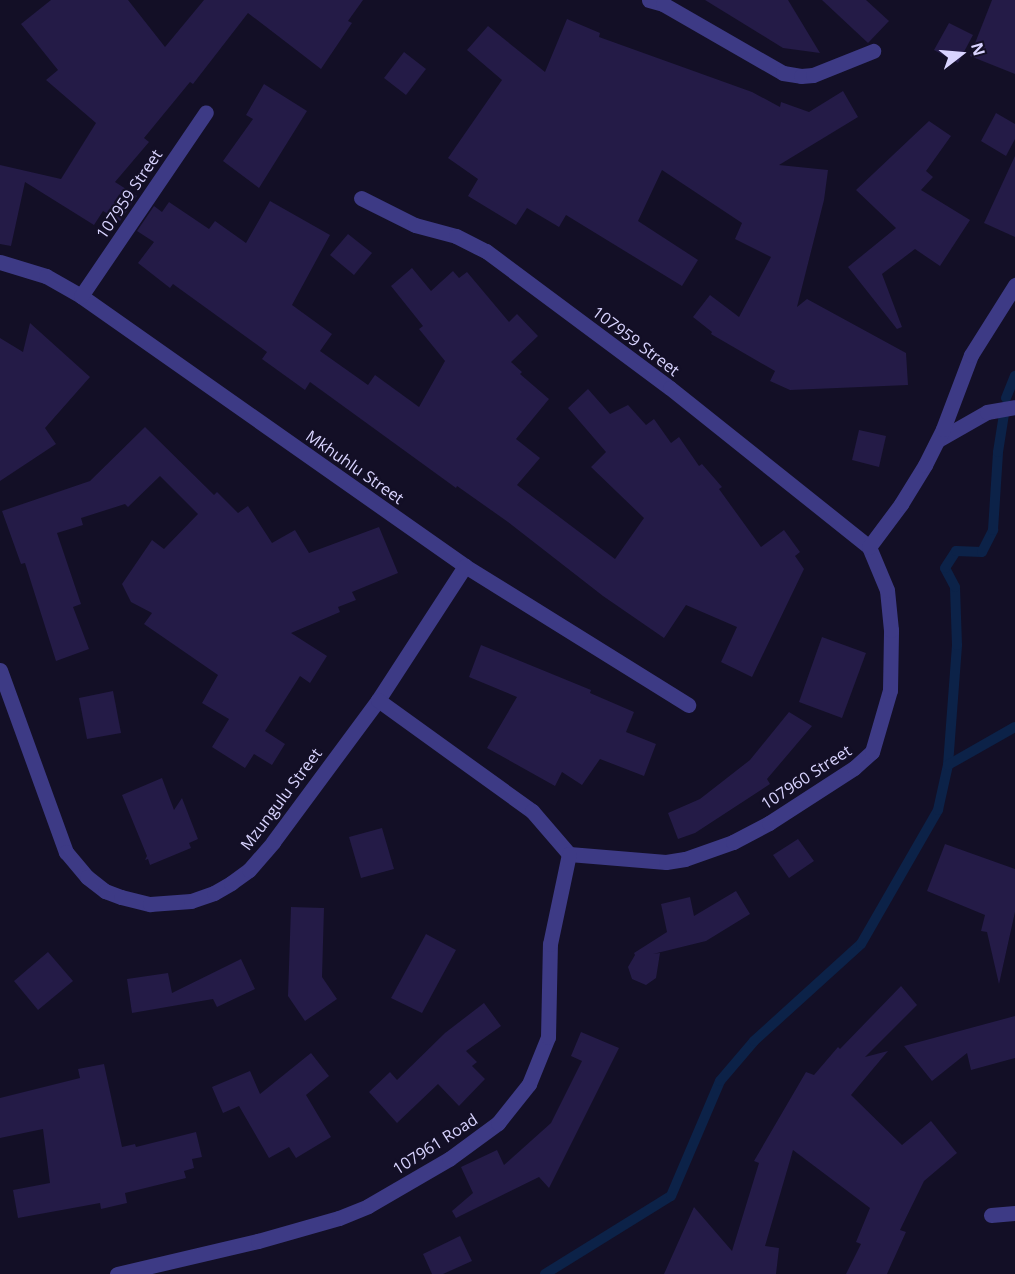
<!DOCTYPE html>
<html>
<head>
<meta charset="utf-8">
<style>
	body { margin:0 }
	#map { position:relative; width:1015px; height:1274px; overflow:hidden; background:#130f26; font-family:"Open Sans",sans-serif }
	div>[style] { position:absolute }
	.stream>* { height:10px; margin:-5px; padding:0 5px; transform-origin:5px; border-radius:5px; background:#0c2248 }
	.building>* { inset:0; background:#241b47 }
	.minor>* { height:15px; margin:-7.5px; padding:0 7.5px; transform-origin:7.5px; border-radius:7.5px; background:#3d3a85 }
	span { translate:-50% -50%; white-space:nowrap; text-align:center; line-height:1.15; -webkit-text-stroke:4.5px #130f26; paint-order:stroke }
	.street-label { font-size:16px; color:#d9d4ff }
	.north { position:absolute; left:931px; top:24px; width:60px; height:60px; -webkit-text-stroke:4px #130f26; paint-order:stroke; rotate:74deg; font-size:16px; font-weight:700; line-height:24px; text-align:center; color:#d9d4ff }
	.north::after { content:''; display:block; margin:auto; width:21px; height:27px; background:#d9d4ff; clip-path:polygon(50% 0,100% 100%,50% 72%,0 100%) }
</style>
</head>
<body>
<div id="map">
	<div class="stream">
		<i style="left:1006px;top:398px;width:24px;rotate:-68deg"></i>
		<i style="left:948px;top:765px;width:120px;rotate:-85.7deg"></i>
		<i style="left:957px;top:645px;width:58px;rotate:-92deg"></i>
		<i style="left:955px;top:587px;width:21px;rotate:-118deg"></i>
		<i style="left:945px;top:568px;width:20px;rotate:-57deg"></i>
		<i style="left:956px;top:551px;width:26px;rotate:2deg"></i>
		<i style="left:982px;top:552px;width:25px;rotate:-63deg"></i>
		<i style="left:993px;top:530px;width:78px;rotate:-86.3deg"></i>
		<i style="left:998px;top:452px;width:37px;rotate:-81deg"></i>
		<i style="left:545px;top:1274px;width:148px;rotate:-31.8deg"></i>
		<i style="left:671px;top:1196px;width:125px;rotate:-66.9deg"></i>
		<i style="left:720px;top:1081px;width:52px;rotate:-49.6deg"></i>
		<i style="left:754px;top:1041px;width:144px;rotate:-42.2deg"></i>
		<i style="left:861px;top:944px;width:155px;rotate:-60.1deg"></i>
		<i style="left:938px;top:810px;width:46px;rotate:-77.5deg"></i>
		<i style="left:948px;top:765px;width:77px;rotate:-29.6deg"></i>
	</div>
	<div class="building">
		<i style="clip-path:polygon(51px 0,128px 0,165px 47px,204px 0,363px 0,348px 21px,352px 23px,321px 69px,248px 13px,193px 84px,190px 82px,144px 138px,149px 142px,115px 182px,137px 196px,120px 221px,103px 211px,94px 225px,25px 182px,11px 246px,0 244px,0 165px,61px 179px,96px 123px,46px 80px,58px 70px,21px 24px)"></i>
		<i style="clip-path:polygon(705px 0,788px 0,820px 53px,783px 48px)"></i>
		<i style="clip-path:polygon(822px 0,866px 0,889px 21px,868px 43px)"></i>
		<i style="clip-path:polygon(992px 0,1015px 0,1015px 74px,970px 56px)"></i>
		<i style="clip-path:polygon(567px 19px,600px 33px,599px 37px,752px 92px,780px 107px,781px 102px,809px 112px,843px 91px,858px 117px,779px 165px,828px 170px,824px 200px,797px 307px,807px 299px,906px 353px,908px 385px,790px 390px,770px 381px,775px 371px,711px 334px,712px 332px,693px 317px,710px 295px,739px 317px,771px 257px,735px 239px,742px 223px,662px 170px,638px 221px,698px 260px,682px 286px,566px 215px,559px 227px,527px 208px,516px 225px,468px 196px,478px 179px,448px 158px,502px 80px,467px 50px,488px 26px,545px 72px)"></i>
		<i style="clip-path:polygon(949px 23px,973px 35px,958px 63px,934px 50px)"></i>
		<i style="clip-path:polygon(404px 52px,426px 69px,406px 95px,384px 78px)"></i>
		<i style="clip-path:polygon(264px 84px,307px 111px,259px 188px,223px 161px,253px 119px,246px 115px)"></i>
		<i style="clip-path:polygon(996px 113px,1015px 124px,1015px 139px,1006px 156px,981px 141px)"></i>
		<i style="clip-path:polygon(929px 121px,951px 136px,926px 171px,933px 177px,921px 190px,970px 220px,940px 266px,915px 249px,882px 274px,902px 327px,897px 329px,848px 267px,896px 228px,856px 190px)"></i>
		<i style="clip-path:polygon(1015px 156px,1015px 237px,984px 223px)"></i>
		<i style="clip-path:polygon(270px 201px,330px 235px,292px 305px,332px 334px,320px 351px,368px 385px,375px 375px,419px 407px,445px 361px,419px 329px,423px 326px,391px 286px,412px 268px,431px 291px,453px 271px,459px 278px,467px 272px,509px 322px,517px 314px,538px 336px,511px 362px,522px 372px,520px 374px,549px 399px,516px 439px,540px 458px,517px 485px,615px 559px,644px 518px,591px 467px,606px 452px,568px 408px,588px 389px,610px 414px,628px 405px,646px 425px,654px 419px,671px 443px,679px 437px,699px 466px,702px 464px,722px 487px,719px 489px,761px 547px,784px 530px,800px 552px,795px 556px,804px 569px,752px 677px,721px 662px,737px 627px,686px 605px,664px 638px,603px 596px,508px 522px,457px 486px,456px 488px,310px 382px,305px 390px,262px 359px,267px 352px,173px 284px,170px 288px,138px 263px,154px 242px,137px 231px,154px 206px,162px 212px,169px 202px,209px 229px,215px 221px,246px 243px)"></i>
		<i style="clip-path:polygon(348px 234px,372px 253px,354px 275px,330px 255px)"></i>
		<i style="clip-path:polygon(30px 323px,90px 377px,45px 428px,56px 444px,0 481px,0 338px,23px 352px)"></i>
		<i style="clip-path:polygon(145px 427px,214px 495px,217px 492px,238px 513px,248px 506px,272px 543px,295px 530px,309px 553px,379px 527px,398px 573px,352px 592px,356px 600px,338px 607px,340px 612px,291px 633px,327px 656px,310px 683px,300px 676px,265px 731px,285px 744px,272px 765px,254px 754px,245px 768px,212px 747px,229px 719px,202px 703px,218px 675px,144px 624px,152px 613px,131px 602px,122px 584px,152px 540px,164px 549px,198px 514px,160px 476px,128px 507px,125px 504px,81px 518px,83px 525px,57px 533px,81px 604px,73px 607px,89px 649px,56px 661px,25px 563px,21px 564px,2px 511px,90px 481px)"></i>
		<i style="clip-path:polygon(859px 430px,886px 436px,879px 467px,852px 460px)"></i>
		<i style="clip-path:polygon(822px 637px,866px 653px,842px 718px,799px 702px)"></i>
		<i style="clip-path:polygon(481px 645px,591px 690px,590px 693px,634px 712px,626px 732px,656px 744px,644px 776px,600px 759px,582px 785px,562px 772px,555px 786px,487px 748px,517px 697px,469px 677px)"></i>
		<i style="clip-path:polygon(113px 691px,121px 733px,87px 739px,79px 698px)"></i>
		<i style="clip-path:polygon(789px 712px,812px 726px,767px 779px,770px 784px,695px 833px,678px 839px,668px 813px,700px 799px,750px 760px)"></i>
		<i style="clip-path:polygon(162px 778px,174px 810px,182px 798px,198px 839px,189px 843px,191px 848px,150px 865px,148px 859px,145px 860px,147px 856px,122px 795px)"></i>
		<i style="clip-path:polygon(382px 828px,394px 869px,361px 878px,349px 837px)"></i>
		<i style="clip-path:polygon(798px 839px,814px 861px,789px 878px,773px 855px)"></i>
		<i style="clip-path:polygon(945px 844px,1015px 869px,1015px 912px,999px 984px,987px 932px,981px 931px,985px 915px,927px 891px)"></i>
		<i style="clip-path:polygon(736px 891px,750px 914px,706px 941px,653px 954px,660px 953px,656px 978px,646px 985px,632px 979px,628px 967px,635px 955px,634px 953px,667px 932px,661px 904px,690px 897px,694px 916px)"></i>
		<i style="clip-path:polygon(291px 907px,324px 908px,322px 977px,337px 999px,305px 1021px,288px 996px)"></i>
		<i style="clip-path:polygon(426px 934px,456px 950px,422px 1013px,391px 998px)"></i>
		<i style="clip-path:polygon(48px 952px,73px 981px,38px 1010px,14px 981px)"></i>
		<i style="clip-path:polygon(241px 959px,255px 989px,217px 1007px,213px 999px,132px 1013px,127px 979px,168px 973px,172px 993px)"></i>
		<i style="clip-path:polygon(901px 986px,917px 1005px,865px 1057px,888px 1051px,851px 1095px,902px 1145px,931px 1121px,957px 1153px,924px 1181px,900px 1230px,906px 1232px,887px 1274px,846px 1274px,861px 1244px,856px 1242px,870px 1208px,793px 1150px,765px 1246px,779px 1248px,776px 1274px,664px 1274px,694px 1207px,732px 1251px,759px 1163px,754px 1161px,806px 1072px,814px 1075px,838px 1047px,840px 1049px)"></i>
		<i style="clip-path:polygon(484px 1003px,501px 1026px,466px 1051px,477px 1062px,472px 1066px,485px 1079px,459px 1106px,438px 1084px,397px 1123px,369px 1092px,390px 1072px,397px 1080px,445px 1033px)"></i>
		<i style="clip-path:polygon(1015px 1016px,1015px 1058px,971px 1070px,967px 1053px,932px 1081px,904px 1046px)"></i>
		<i style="clip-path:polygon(581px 1032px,619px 1048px,549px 1188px,539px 1177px,456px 1218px,452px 1211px,473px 1193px,461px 1167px,497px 1150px,504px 1165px,551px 1123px,582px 1061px,571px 1056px)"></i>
		<i style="clip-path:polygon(311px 1053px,329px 1076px,306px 1095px,331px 1137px,296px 1158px,289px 1147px,269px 1158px,239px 1106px,223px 1113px,212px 1087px,250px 1071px,260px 1094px)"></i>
		<i style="clip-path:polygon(104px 1064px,122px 1147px,135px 1144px,136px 1147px,196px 1132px,202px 1157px,192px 1159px,194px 1168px,184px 1171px,186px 1178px,125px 1193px,127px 1203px,101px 1209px,100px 1203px,18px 1218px,13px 1190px,50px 1183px,43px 1129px,0 1138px,0 1098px,80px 1078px,78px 1069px)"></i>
		<i style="clip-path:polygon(460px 1236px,472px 1261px,443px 1274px,432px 1274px,423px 1254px)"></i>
	</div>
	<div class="minor">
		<i style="left:649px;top:0;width:15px;rotate:16deg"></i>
		<i style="left:663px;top:4px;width:138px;rotate:29.9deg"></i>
		<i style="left:783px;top:73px;width:18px;rotate:9deg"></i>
		<i style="left:801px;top:76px;width:12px;rotate:-5deg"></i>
		<i style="left:813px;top:75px;width:65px;rotate:-21.8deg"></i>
		<i style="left:361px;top:198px;width:60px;rotate:26.6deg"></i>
		<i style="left:415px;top:225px;width:42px;rotate:15deg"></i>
		<i style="left:456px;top:236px;width:34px;rotate:27deg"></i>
		<i style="left:486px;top:251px;width:229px;rotate:36.7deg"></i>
		<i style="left:670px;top:388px;width:255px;rotate:38.6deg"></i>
		<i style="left:0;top:262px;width:48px;rotate:16.9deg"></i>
		<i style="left:46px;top:276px;width:40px;rotate:29.7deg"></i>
		<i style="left:81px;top:296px;width:469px;rotate:35.1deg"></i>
		<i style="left:465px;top:566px;width:263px;rotate:31.9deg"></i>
		<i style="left:81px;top:296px;width:222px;rotate:-55.8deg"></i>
		<i style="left:938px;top:440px;width:56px;rotate:-29.7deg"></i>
		<i style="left:987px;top:412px;width:28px;rotate:-10deg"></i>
		<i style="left:0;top:670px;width:194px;rotate:70.1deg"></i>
		<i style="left:66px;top:852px;width:33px;rotate:50deg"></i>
		<i style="left:87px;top:877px;width:23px;rotate:38deg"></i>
		<i style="left:105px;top:891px;width:17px;rotate:21deg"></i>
		<i style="left:121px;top:897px;width:30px;rotate:14deg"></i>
		<i style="left:150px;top:904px;width:41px;rotate:-4.2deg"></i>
		<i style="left:191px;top:901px;width:24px;rotate:-19deg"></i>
		<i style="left:214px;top:893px;width:20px;rotate:-30deg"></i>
		<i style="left:231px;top:883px;width:22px;rotate:-36deg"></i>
		<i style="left:249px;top:870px;width:37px;rotate:-49deg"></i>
		<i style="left:273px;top:842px;width:177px;rotate:-53.5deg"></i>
		<i style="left:378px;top:700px;width:160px;rotate:-57deg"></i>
		<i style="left:378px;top:700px;width:190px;rotate:35.8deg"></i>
		<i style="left:532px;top:811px;width:57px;rotate:49.3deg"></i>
		<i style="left:569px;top:854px;width:97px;rotate:4.7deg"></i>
		<i style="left:666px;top:862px;width:19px;rotate:-9deg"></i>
		<i style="left:685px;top:859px;width:51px;rotate:-19.5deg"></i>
		<i style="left:733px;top:842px;width:41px;rotate:-27.8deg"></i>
		<i style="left:769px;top:823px;width:101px;rotate:-32.9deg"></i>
		<i style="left:854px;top:768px;width:24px;rotate:-42deg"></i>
		<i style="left:872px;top:752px;width:65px;rotate:-73.8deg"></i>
		<i style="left:890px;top:690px;width:60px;rotate:-89deg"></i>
		<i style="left:891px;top:630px;width:40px;rotate:-95.7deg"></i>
		<i style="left:887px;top:590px;width:47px;rotate:-112.7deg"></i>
		<i style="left:869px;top:547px;width:54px;rotate:-53.3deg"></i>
		<i style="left:901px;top:504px;width:46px;rotate:-58.4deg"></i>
		<i style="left:925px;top:465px;width:40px;rotate:-63.4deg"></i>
		<i style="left:943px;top:429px;width:79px;rotate:-69.3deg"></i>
		<i style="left:971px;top:355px;width:83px;rotate:-57.8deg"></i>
		<i style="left:991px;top:1215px;width:24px;rotate:-5deg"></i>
		<i style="left:117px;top:1274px;width:145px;rotate:-13.2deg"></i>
		<i style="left:258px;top:1241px;width:84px;rotate:-15.9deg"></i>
		<i style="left:339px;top:1218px;width:31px;rotate:-22deg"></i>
		<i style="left:368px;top:1206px;width:94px;rotate:-30.1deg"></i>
		<i style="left:449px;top:1159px;width:61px;rotate:-36.3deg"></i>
		<i style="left:498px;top:1123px;width:50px;rotate:-51.5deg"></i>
		<i style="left:529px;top:1084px;width:51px;rotate:-68deg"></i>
		<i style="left:548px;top:1037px;width:93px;rotate:-88.8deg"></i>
		<i style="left:550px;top:944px;width:92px;rotate:-78.1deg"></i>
	</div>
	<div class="street-label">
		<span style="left:129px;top:194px;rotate:-56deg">107959 Street</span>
		<span style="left:636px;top:341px;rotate:37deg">107959 Street</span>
		<span style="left:355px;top:467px;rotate:35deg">Mkhuhlu Street</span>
		<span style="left:806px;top:777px;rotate:-33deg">107960 Street</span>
		<span style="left:281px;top:799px;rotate:-53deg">Mzungulu Street</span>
		<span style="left:435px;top:1144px;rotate:-33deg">107961 Road</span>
	</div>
	<div class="north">N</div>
</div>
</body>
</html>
